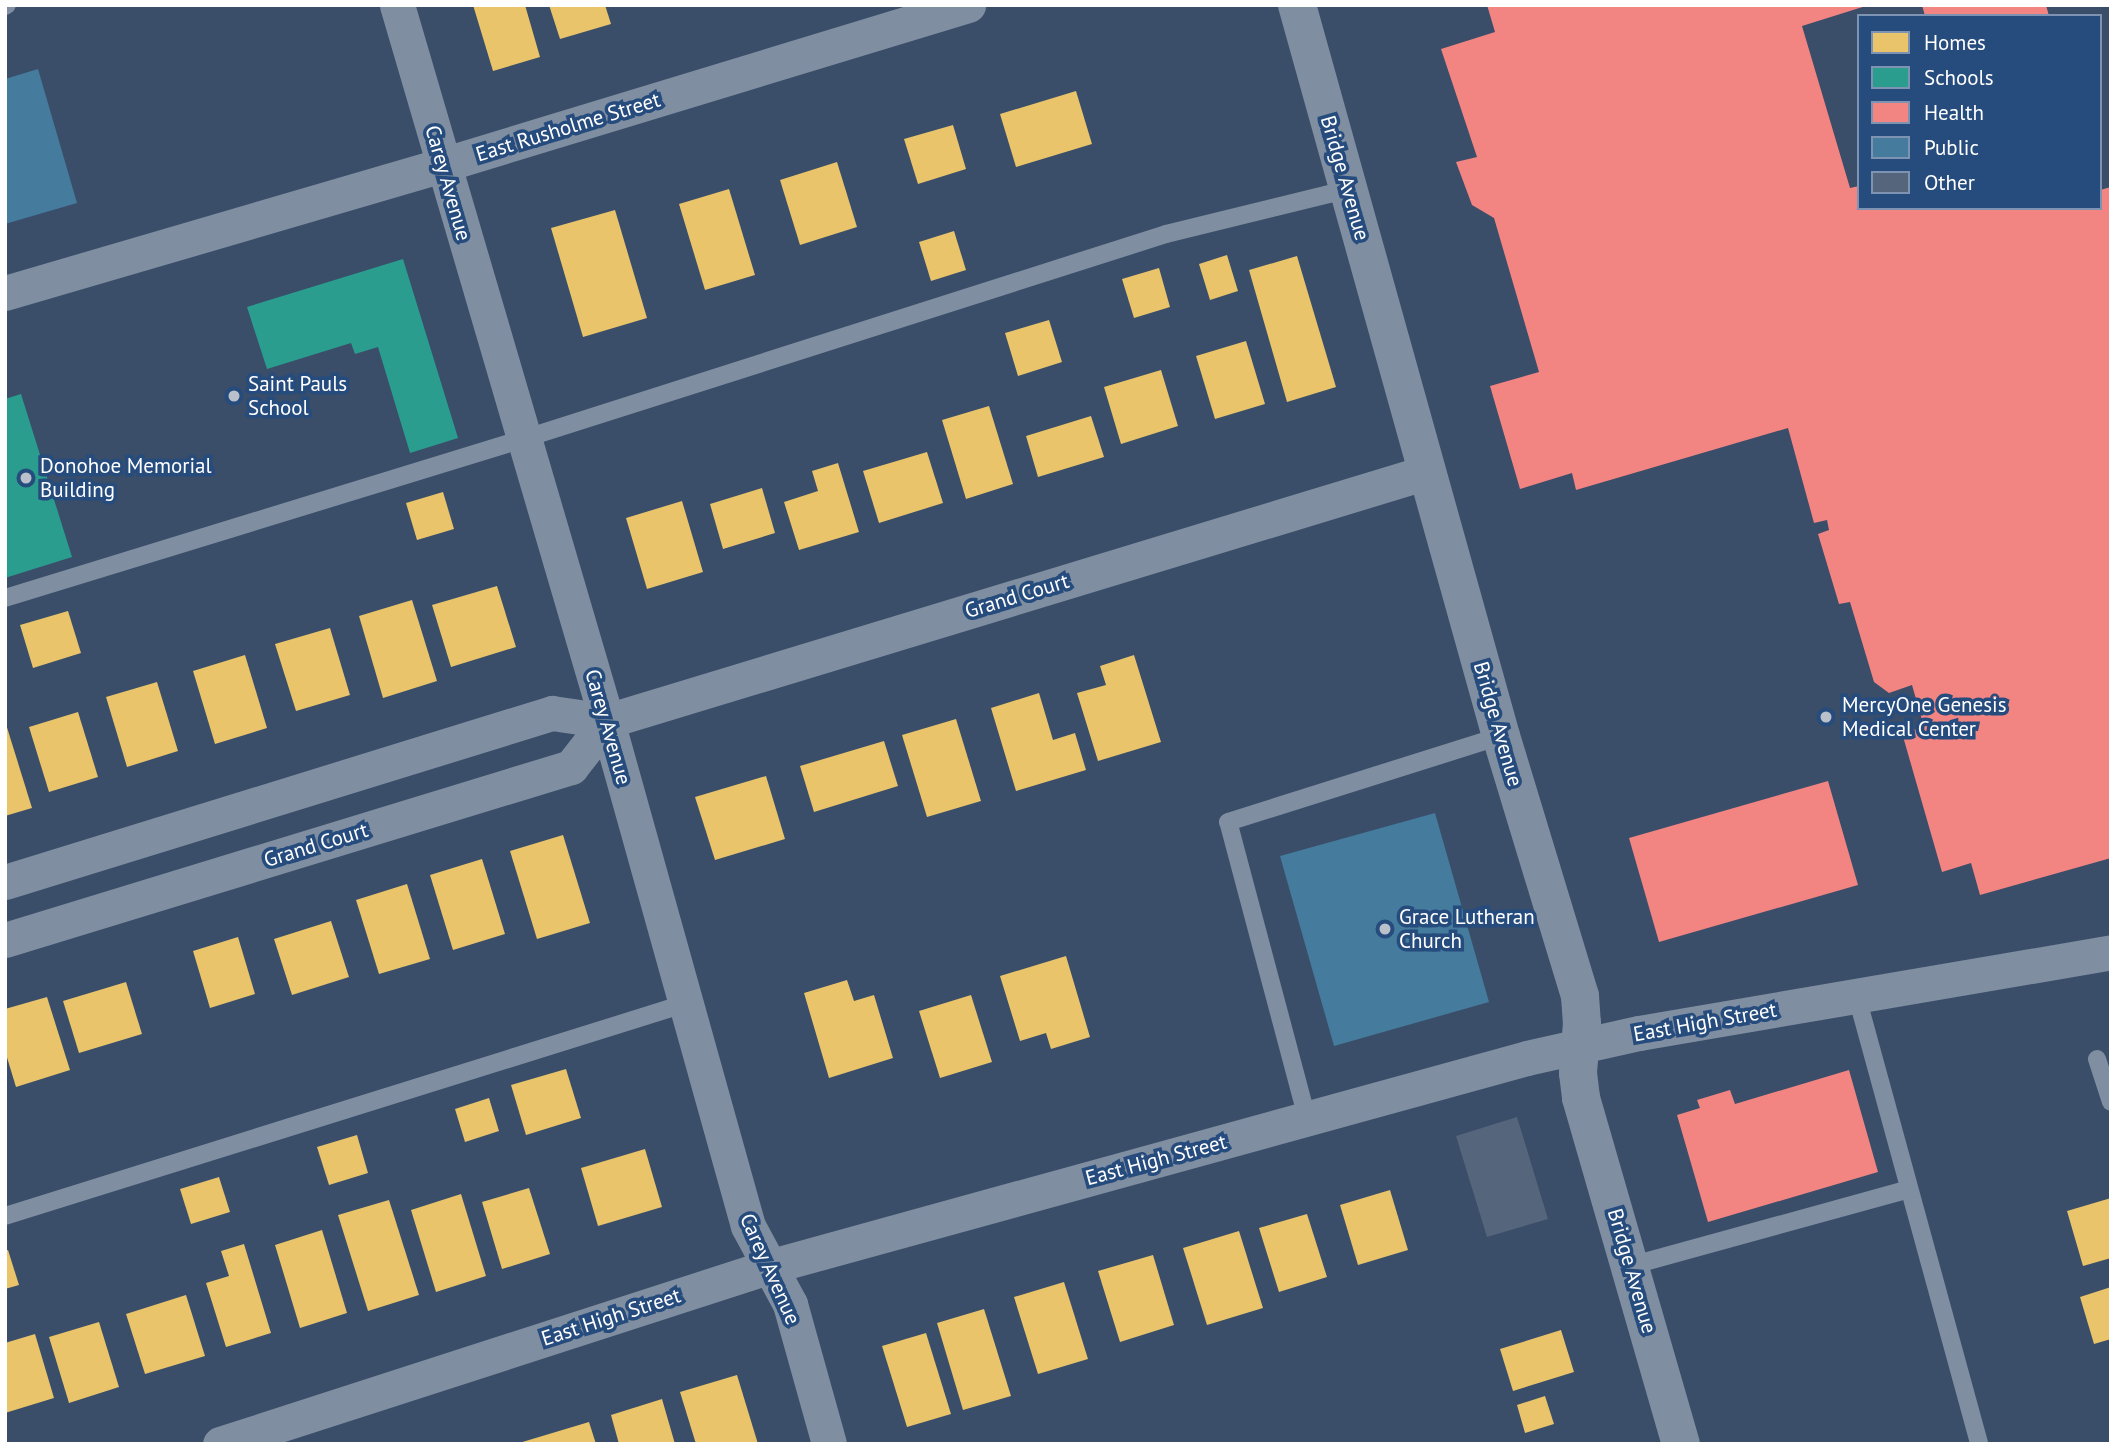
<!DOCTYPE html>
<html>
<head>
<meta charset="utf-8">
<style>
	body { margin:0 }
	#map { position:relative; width:2116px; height:1449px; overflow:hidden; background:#3a4e69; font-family:"PT Sans",sans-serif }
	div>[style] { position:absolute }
	.homes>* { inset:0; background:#e9c46a }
	.schools>* { inset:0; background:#2a9d8f }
	.health>* { inset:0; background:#f28482 }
	.public>* { inset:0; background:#457b9d }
	.building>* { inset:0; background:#55657b }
	.service>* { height:18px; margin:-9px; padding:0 9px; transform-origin:9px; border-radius:9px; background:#7f8ea0 }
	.minor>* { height:35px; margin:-17.5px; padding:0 17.5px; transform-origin:17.5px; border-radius:17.5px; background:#7f8ea0 }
	.tertiary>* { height:38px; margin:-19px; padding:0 19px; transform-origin:19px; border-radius:19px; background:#7f8ea0 }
	.dots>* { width:19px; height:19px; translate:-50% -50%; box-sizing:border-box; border:4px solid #264b7d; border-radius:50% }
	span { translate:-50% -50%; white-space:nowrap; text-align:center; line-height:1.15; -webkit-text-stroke:7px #264b7d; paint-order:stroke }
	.street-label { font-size:21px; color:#fff }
	.poi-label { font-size:21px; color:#fff }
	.left { translate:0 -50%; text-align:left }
	.frame { position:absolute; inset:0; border:7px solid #fff; pointer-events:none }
	.legend { position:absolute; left:1857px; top:14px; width:245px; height:196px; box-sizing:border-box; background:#264b7d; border:2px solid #7d93b1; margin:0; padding:9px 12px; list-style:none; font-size:21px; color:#fff }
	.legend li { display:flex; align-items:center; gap:14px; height:35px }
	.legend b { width:35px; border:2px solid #7d93b1 }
</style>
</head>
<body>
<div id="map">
	<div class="homes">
		<i style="clip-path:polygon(473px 5px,525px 5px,540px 57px,493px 71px)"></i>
		<i style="clip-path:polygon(549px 5px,605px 5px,611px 24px,560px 39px)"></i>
		<i style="clip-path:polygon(1076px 91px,1092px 144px,1016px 167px,1000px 114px)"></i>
		<i style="clip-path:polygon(953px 125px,966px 169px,918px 184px,904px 139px)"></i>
		<i style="clip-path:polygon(837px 162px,857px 227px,800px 245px,780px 180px)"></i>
		<i style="clip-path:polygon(729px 189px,755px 275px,705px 290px,679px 204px)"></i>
		<i style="clip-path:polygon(615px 210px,647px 318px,583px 337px,551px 228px)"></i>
		<i style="clip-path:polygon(954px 231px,966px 270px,931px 281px,919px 242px)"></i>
		<i style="clip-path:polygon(1227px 255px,1238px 291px,1210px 300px,1199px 264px)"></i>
		<i style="clip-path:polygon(1297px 256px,1336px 387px,1287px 402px,1249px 270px)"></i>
		<i style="clip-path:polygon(1159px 268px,1170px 307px,1134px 318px,1122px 279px)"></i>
		<i style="clip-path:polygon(1049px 320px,1062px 362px,1018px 376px,1005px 333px)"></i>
		<i style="clip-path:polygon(1246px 341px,1265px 404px,1215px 419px,1196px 356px)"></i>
		<i style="clip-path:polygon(1161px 370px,1178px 426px,1121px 444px,1104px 387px)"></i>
		<i style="clip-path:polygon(989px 406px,1013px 484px,966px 499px,942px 420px)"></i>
		<i style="clip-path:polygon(1091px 416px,1104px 457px,1038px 477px,1026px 436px)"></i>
		<i style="clip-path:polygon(927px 452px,943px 503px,879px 523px,863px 471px)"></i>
		<i style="clip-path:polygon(838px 463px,859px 532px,799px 550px,784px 502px,818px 491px,812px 471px)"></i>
		<i style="clip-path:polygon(762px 488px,775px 533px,723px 549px,710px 504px)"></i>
		<i style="clip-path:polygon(443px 492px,454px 529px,417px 540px,406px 503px)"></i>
		<i style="clip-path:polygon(682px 501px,703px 572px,647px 589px,626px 518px)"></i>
		<i style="clip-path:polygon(497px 586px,516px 647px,451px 667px,432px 605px)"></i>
		<i style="clip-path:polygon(412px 600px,437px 681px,383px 698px,359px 616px)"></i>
		<i style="clip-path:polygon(68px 611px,81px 653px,33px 668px,20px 625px)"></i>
		<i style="clip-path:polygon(330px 628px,350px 695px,296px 711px,275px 644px)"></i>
		<i style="clip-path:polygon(245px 655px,267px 728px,215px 744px,193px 671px)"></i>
		<i style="clip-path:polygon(1134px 655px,1161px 742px,1098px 761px,1077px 693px,1106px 685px,1100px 666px)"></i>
		<i style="clip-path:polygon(157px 682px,178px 751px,127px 767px,106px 697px)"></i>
		<i style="clip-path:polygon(1039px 693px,1053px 740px,1075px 733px,1086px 770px,1016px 791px,991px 708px)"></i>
		<i style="clip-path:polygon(78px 712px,98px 777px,49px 792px,29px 727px)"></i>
		<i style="clip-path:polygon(956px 719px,981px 801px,927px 817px,902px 735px)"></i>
		<i style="clip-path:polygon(5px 721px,32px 808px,5px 816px)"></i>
		<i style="clip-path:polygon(884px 741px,898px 786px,814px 812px,800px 766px)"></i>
		<i style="clip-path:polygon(766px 776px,785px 839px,715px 860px,695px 797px)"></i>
		<i style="clip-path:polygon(563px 835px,590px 923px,537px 939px,510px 851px)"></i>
		<i style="clip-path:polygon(482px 859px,505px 934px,453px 950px,430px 875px)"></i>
		<i style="clip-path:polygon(407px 884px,430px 959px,379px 974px,356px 900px)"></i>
		<i style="clip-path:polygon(331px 921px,349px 977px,292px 995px,274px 939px)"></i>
		<i style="clip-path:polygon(238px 937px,255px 994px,210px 1008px,193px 951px)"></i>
		<i style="clip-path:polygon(1066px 956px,1090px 1037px,1051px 1049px,1046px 1033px,1020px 1041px,1000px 976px)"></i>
		<i style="clip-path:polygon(847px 980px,854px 1001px,874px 995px,893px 1058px,829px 1078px,804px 993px)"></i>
		<i style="clip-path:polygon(126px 982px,142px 1034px,79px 1053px,63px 1001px)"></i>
		<i style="clip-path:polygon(971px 995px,992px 1062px,940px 1078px,919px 1011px)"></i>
		<i style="clip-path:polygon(47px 997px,70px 1070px,16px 1087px,5px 1051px,5px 1009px)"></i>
		<i style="clip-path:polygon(566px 1069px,581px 1118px,526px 1135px,511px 1085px)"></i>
		<i style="clip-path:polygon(489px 1098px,499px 1131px,465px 1142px,455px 1109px)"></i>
		<i style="clip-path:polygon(357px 1135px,368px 1173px,329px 1185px,317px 1147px)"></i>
		<i style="clip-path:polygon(645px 1149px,662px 1207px,598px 1226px,581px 1168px)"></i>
		<i style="clip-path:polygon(219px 1177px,230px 1212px,191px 1224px,180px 1189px)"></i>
		<i style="clip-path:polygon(529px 1188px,550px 1254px,502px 1269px,482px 1202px)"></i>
		<i style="clip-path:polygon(1390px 1190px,1408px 1250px,1358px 1265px,1340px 1205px)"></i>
		<i style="clip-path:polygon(461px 1194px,486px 1276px,436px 1292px,411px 1210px)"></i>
		<i style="clip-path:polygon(2111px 1198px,2111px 1258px,2083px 1266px,2067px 1211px)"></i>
		<i style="clip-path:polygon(389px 1200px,419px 1295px,368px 1311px,338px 1215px)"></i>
		<i style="clip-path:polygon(1307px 1214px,1327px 1277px,1279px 1292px,1259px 1228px)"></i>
		<i style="clip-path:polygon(322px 1230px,347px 1313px,300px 1328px,275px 1245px)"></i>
		<i style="clip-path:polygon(1239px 1231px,1263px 1308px,1207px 1325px,1183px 1248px)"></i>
		<i style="clip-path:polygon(244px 1244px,271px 1333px,226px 1347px,206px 1283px,229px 1276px,221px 1251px)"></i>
		<i style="clip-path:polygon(8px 1250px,19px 1285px,5px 1289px,5px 1251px)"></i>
		<i style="clip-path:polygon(1153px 1255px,1174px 1325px,1120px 1342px,1098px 1271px)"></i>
		<i style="clip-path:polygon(1064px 1282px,1088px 1359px,1038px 1374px,1014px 1297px)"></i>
		<i style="clip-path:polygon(2111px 1287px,2111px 1339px,2094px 1344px,2080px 1297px)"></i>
		<i style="clip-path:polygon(186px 1295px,205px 1356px,145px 1374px,126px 1314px)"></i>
		<i style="clip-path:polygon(984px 1309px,1011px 1396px,963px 1410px,937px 1323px)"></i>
		<i style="clip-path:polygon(99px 1322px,119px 1387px,69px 1403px,49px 1337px)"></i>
		<i style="clip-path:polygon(1561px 1330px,1574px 1372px,1513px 1391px,1500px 1349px)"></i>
		<i style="clip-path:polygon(926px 1333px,951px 1414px,907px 1427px,882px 1346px)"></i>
		<i style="clip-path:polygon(35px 1334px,54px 1398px,5px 1413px,5px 1343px)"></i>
		<i style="clip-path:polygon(737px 1375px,758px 1444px,696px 1444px,680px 1392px)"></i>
		<i style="clip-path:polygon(1545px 1396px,1554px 1424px,1525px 1433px,1517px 1405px)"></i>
		<i style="clip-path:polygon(662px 1399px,675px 1444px,619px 1444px,611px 1415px)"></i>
		<i style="clip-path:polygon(589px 1422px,596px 1444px,519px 1444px,519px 1443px)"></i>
	</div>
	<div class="schools">
		<i style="clip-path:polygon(403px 259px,458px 438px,410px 453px,378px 347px,355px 354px,351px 343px,267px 369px,247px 307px)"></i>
		<i style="clip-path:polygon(21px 394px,72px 557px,5px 578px,5px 399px)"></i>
	</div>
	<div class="health">
		<i style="clip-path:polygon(1487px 5px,1869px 5px,1802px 26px,1850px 188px,1859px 186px,1859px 208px,2100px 208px,2100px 190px,2111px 187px,2111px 858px,1980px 895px,1971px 863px,1942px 872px,1902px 733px,1924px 727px,1912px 685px,1889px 693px,1874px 682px,1850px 602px,1839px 604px,1818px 534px,1829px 530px,1827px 520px,1814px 523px,1788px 428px,1576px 490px,1572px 473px,1520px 489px,1490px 386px,1539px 372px,1494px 218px,1472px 205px,1456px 162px,1477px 157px,1441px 49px,1495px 32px)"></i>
		<i style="clip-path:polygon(1922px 5px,2046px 5px,2049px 16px,1925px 16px)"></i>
		<i style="clip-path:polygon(1828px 781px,1858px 885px,1659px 942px,1629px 838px)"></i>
		<i style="clip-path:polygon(1849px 1070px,1878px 1172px,1708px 1222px,1677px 1115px,1700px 1108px,1697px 1100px,1730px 1090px,1735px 1104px)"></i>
	</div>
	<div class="public">
		<i style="clip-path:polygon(38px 69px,77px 203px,5px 224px,5px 79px)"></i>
		<i style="clip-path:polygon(1435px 813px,1489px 1002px,1334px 1046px,1280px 856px)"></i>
	</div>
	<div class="building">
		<i style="clip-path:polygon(1517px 1117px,1548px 1219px,1487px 1237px,1456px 1136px)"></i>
	</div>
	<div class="service">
		<i style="left:5px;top:6px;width:2px;rotate:-27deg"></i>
		<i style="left:5px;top:598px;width:542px;rotate:-17.06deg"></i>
		<i style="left:523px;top:439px;width:675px;rotate:-17.68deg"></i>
		<i style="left:1166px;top:234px;width:188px;rotate:-13.8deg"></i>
		<i style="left:1857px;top:997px;width:463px;rotate:74.7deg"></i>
		<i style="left:2097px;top:1059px;width:45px;rotate:72deg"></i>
		<i style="left:1307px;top:1118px;width:306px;rotate:-104.9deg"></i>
		<i style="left:1228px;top:822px;width:286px;rotate:-17.5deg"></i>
		<i style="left:5px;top:1216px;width:714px;rotate:-17.34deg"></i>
		<i style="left:1630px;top:1266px;width:289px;rotate:-15.4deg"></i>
	</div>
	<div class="minor">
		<i style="left:397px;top:5px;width:746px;rotate:73.65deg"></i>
		<i style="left:607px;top:721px;width:524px;rotate:74.4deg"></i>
		<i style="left:748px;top:1226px;width:89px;rotate:61.7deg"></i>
		<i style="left:790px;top:1304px;width:145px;rotate:74.4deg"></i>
		<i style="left:5px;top:293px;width:455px;rotate:-16.3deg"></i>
		<i style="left:442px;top:165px;width:550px;rotate:-16.92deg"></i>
		<i style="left:5px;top:882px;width:573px;rotate:-17.17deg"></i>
		<i style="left:552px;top:713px;width:56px;rotate:8.3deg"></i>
		<i style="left:607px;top:721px;width:857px;rotate:-16.89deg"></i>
		<i style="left:5px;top:940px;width:592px;rotate:-17deg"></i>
		<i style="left:571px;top:767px;width:58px;rotate:-52deg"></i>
		<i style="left:220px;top:1444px;width:576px;rotate:-17.9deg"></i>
		<i style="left:768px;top:1267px;width:787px;rotate:-15.4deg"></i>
		<i style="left:1527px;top:1058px;width:115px;rotate:-12.6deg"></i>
		<i style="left:1639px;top:1033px;width:479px;rotate:-9.7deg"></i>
	</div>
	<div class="tertiary">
		<i style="left:1297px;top:5px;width:759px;rotate:74.41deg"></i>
		<i style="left:1501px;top:736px;width:272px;rotate:73.1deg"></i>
		<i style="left:1580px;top:996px;width:27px;rotate:86deg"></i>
		<i style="left:1582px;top:1023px;width:50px;rotate:94.6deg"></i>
		<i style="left:1578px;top:1073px;width:25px;rotate:83deg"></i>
		<i style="left:1581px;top:1098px;width:360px;rotate:73.9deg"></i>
	</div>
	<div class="dots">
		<i style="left:234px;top:396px;background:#bac1ca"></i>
		<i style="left:26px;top:478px;background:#bac1ca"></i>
		<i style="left:1826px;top:717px;background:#bac1ca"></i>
		<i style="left:1385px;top:929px;background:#bac1ca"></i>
	</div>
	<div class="street-label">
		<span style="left:568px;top:127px;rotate:-17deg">East Rusholme Street</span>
		<span style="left:1345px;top:178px;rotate:74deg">Bridge Avenue</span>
		<span style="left:448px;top:183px;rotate:74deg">Carey Avenue</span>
		<span style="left:1017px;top:596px;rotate:-17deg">Grand Court</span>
		<span style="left:1498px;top:724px;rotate:74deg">Bridge Avenue</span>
		<span style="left:608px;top:727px;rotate:74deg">Carey Avenue</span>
		<span style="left:316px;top:845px;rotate:-17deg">Grand Court</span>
		<span style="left:1705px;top:1022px;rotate:-10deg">East High Street</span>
		<span style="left:1156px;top:1160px;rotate:-15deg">East High Street</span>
		<span style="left:770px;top:1269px;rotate:66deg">Carey Avenue</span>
		<span style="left:1632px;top:1271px;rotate:74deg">Bridge Avenue</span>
		<span style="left:611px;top:1317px;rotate:-18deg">East High Street</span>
	</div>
	<div class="poi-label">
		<span class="left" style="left:248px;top:396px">Saint Pauls<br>School</span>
		<span class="left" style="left:40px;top:478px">Donohoe Memorial<br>Building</span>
		<span class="left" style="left:1842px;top:717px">MercyOne Genesis<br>Medical Center</span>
		<span class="left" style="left:1399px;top:929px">Grace Lutheran<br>Church</span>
	</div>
	<div class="frame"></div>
	<ul class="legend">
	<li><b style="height:19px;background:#e9c46a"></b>Homes</li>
	<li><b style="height:19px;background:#2a9d8f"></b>Schools</li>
	<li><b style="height:19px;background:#f28482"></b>Health</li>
	<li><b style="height:19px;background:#457b9d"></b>Public</li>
	<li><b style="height:19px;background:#55657b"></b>Other</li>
	</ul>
</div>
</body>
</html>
